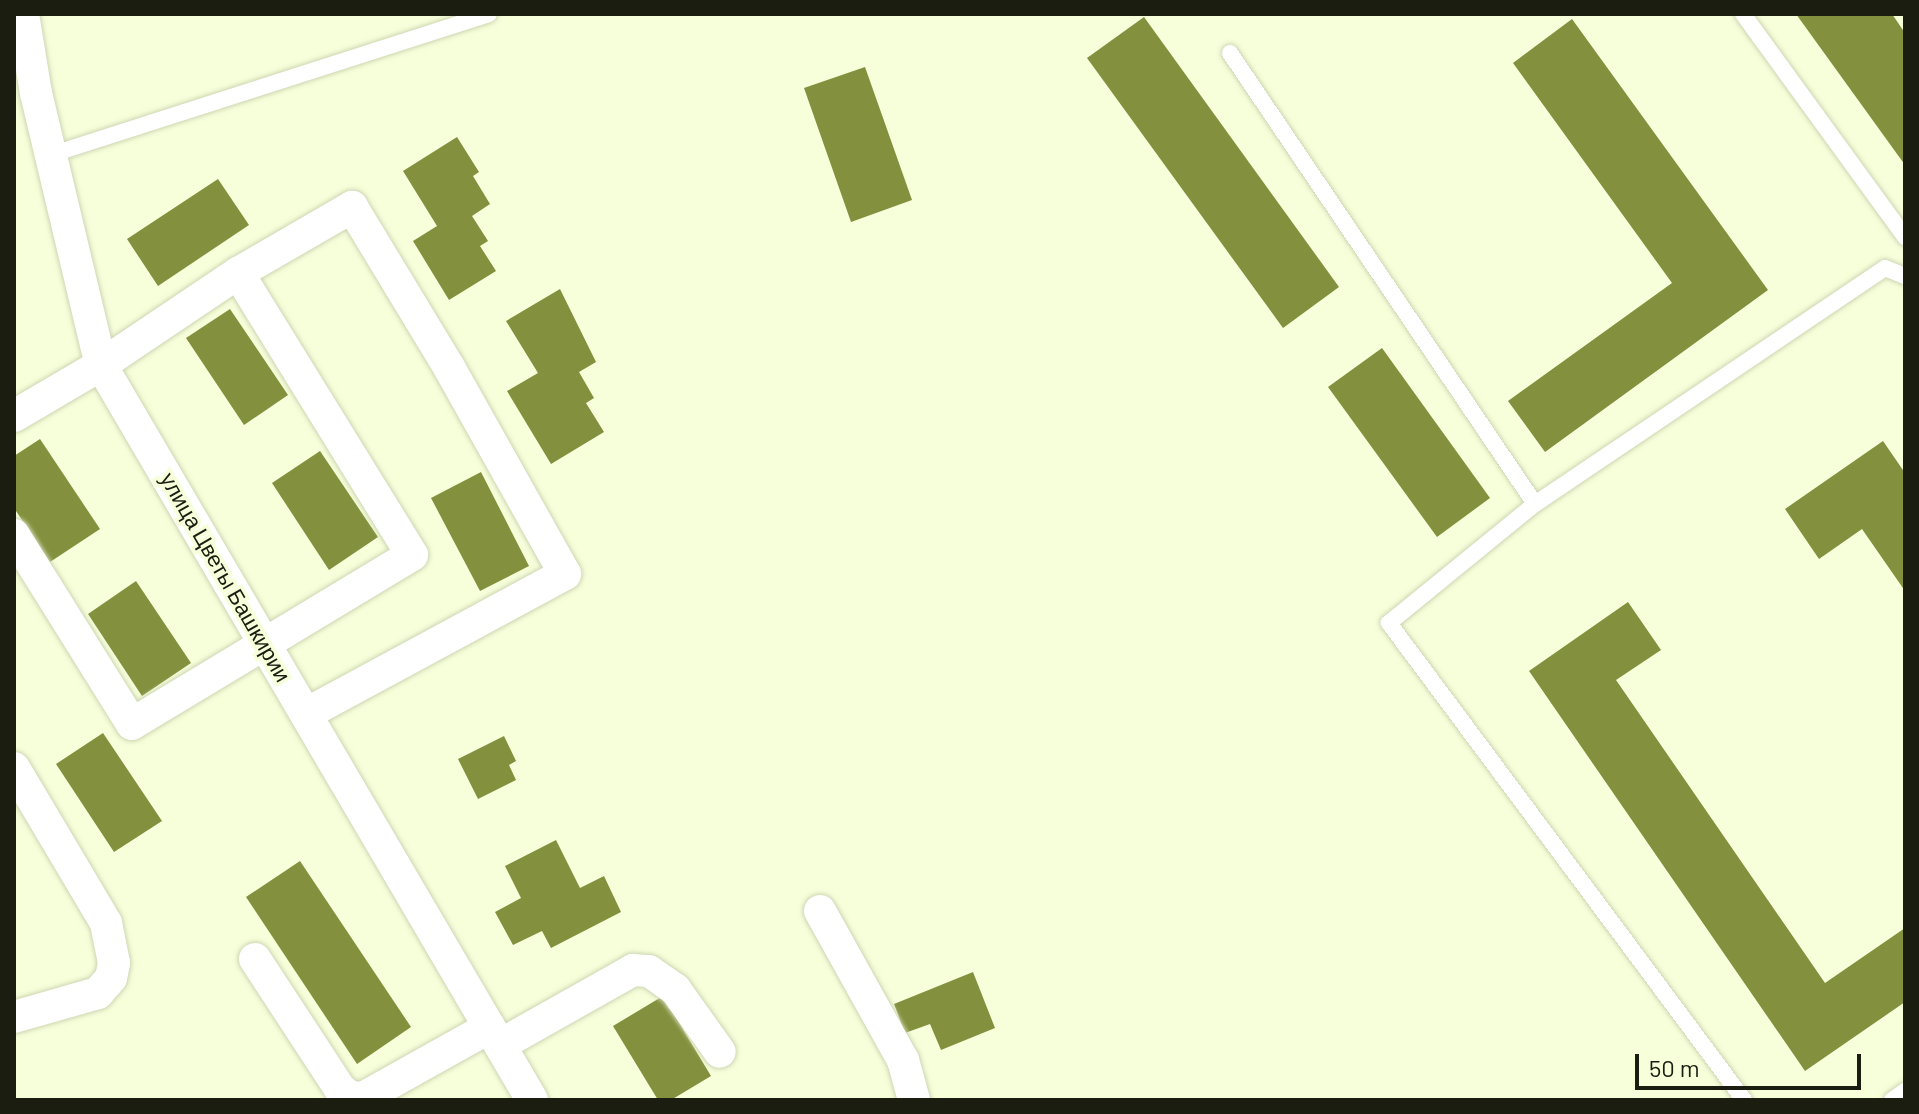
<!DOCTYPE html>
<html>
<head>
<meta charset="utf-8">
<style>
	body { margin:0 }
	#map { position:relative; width:1919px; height:1114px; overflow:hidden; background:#f6feda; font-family:Barlow,sans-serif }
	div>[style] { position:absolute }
	.building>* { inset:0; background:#83903e }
	.roads { filter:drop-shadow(0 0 2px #ced6b3) drop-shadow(0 0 2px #ced6b3) }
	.lane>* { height:16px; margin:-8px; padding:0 8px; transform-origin:8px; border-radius:8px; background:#fff }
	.street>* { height:32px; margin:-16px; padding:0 16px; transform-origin:16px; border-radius:16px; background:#fff }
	span { translate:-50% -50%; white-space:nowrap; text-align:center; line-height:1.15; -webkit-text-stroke:7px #f6feda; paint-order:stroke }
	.street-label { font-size:22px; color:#1a1d10 }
	.frame { position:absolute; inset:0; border:16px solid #1a1d10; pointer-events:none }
	.scale { position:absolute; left:1635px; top:1054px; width:226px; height:36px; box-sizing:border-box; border:4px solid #1a1d10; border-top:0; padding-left:10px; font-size:24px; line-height:28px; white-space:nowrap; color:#1a1d10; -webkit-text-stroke:6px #f6feda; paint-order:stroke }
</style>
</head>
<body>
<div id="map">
	<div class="building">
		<i style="clip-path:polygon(1796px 14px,1892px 14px,1905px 33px,1905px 165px)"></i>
		<i style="clip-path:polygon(1144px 17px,1339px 287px,1283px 328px,1087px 58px)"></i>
		<i style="clip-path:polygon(1572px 19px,1768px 290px,1545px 452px,1508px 401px,1672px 283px,1513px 63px)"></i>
		<i style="clip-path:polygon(865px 67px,912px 200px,851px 222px,804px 88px)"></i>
		<i style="clip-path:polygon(457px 137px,479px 172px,473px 176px,490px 204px,472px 216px,488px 241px,480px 246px,496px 271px,449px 300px,413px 241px,437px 226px,403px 171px)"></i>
		<i style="clip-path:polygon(218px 179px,249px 225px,158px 286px,127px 239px)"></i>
		<i style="clip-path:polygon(560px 289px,596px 362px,579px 372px,594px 398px,586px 403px,604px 432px,551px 464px,507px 391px,538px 373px,506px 321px)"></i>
		<i style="clip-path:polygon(230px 309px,288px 395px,244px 425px,186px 338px)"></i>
		<i style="clip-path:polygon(1382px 348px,1490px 498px,1437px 537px,1328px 387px)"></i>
		<i style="clip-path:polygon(40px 439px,100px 529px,50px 562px,14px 508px,14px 456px)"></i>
		<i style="clip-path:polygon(1883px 441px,1905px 473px,1905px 591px,1862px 529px,1819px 559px,1785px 509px)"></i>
		<i style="clip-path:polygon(320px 451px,378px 537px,329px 570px,272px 483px)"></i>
		<i style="clip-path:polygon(481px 472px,529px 566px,480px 591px,431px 498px)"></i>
		<i style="clip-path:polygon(136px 581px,191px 663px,142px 696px,88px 614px)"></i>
		<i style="clip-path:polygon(1628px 602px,1661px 650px,1616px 680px,1825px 983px,1905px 928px,1905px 1002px,1805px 1071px,1529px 671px)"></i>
		<i style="clip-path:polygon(103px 733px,162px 821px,114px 852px,56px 764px)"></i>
		<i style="clip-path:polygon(504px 736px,516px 761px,509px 765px,516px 780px,478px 799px,458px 759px)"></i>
		<i style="clip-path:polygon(556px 840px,580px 888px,604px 876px,621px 912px,551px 948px,542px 931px,513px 945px,495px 912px,521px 898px,505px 866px)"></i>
		<i style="clip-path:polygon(300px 861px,411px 1027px,357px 1064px,246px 897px)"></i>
		<i style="clip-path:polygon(973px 972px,995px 1028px,941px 1050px,930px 1024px,905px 1033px,894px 1004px)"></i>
		<i style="clip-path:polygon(663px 996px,711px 1076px,671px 1100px,658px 1100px,613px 1026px)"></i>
	</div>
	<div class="roads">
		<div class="lane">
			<i style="left:1743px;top:14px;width:276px;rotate:54deg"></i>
			<i style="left:1230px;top:53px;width:544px;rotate:55.93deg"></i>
			<i style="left:50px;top:155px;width:461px;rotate:-17.8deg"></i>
			<i style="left:1744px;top:1100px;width:595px;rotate:-126.66deg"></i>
			<i style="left:1389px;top:623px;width:188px;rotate:-39.2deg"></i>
			<i style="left:1535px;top:504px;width:422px;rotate:-34deg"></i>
			<i style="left:1885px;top:268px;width:22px;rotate:22deg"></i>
			<i style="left:1892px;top:1100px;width:16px;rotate:-35deg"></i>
		</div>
		<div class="street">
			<i style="left:23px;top:14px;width:80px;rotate:80.7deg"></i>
			<i style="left:36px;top:93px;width:280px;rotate:76.6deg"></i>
			<i style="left:101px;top:365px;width:852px;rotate:59.61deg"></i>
			<i style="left:238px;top:273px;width:132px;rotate:-30.1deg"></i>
			<i style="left:352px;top:207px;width:189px;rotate:58.8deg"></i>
			<i style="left:450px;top:369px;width:235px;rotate:60.7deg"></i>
			<i style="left:565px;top:574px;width:294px;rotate:151.6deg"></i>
			<i style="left:14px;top:416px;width:101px;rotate:-30.4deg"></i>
			<i style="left:101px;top:365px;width:165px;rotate:-33.9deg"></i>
			<i style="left:238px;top:273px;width:331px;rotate:58.3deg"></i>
			<i style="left:412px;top:555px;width:327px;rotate:148.9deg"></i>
			<i style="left:132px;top:724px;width:223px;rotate:-122deg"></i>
			<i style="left:14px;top:768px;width:180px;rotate:59.3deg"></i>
			<i style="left:106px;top:923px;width:41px;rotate:78.7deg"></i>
			<i style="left:114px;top:963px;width:15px;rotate:101deg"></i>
			<i style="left:111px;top:978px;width:20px;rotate:131deg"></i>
			<i style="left:98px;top:993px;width:87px;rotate:164.1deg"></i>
			<i style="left:820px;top:911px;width:171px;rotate:60.9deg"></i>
			<i style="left:903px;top:1060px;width:41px;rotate:74.6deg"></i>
			<i style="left:255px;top:959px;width:155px;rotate:56.8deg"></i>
			<i style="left:340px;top:1089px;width:13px;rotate:39deg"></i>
			<i style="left:350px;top:1097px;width:13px;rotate:4deg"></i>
			<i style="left:363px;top:1098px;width:145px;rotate:-29.2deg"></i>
			<i style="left:500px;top:1045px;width:153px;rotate:-29.4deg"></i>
			<i style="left:633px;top:970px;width:16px;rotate:4deg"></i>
			<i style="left:649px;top:971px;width:32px;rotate:35deg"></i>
			<i style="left:675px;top:989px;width:77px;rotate:54.5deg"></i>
		</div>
	</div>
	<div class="street-label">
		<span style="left:226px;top:577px;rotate:60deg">улица Цветы Башкирии</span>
	</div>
	<div class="frame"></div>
	<div class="scale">50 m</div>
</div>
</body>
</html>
